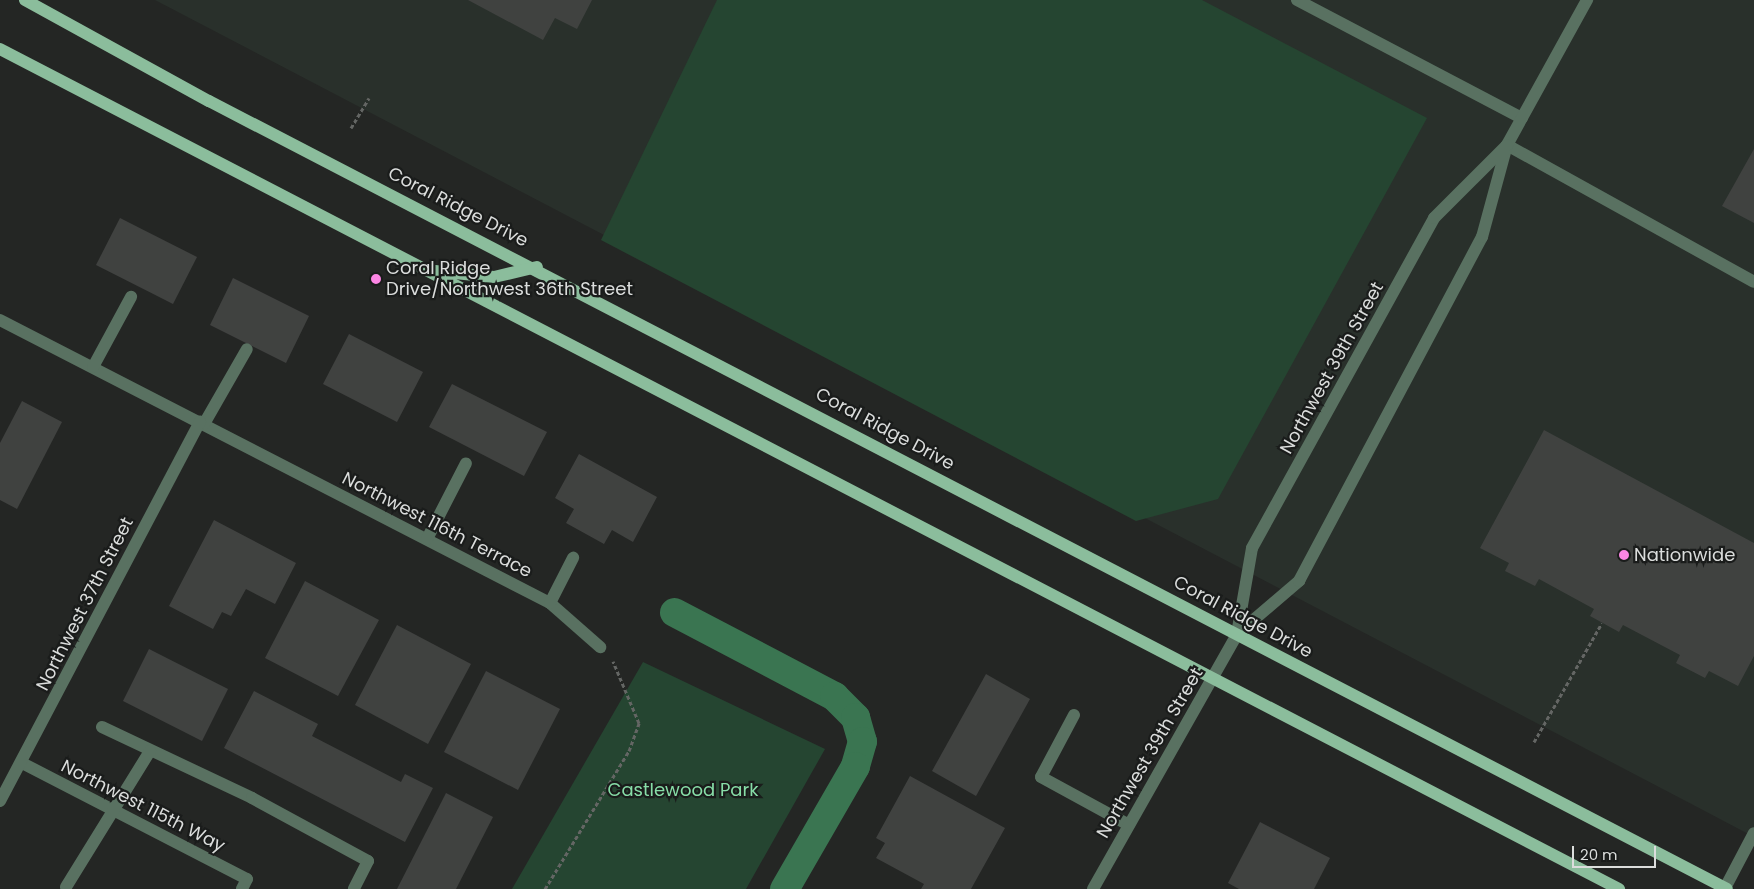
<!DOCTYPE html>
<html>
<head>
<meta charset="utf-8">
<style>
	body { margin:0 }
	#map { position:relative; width:1754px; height:889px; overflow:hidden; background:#242624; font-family:Poppins,sans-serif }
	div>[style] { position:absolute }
	.built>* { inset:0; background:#29302b }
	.green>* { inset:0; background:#254531 }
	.canal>* { height:29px; margin:-14.5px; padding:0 14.5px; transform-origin:14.5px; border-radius:14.5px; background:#3a7551 }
	.building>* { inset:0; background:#404240 }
	.path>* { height:3px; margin-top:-1.5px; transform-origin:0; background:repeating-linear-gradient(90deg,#646664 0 4px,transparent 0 6.5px) }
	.minor>* { height:12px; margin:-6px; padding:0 6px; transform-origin:6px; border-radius:6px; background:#597161 }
	.major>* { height:12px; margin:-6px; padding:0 6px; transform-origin:6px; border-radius:6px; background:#8bbd9c }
	.dots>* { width:14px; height:14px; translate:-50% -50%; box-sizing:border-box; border:2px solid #1a1c1b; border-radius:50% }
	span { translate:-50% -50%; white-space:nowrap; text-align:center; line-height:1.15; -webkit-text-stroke:4.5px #1a1c1b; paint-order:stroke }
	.street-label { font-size:18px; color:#dbdddc }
	.poi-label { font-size:18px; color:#dbdddc }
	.left { translate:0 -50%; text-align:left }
	.park-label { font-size:18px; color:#87dda7 }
	.scale { position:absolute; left:1572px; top:846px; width:84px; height:22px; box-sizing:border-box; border:2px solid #dbdddc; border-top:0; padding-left:6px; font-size:15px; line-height:18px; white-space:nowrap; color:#dbdddc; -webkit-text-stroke:4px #1a1c1b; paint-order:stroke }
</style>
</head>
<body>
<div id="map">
	<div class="built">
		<i style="clip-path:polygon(155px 0,1754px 0,1754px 837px,1701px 809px)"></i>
	</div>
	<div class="green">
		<i style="clip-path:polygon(717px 0,1202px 0,1427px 118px,1218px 499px,1136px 521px,601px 240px)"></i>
		<i style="clip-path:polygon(643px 662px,825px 749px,746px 889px,512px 889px)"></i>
	</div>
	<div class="canal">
		<i style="left:674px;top:612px;width:181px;rotate:27.7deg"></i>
		<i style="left:834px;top:696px;width:30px;rotate:45deg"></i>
		<i style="left:855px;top:717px;width:25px;rotate:74deg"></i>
		<i style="left:862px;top:741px;width:26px;rotate:106deg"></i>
		<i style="left:855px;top:766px;width:142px;rotate:120deg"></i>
	</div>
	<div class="building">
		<i style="clip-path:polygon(468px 0,592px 0,577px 29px,555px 18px,543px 40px)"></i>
		<i style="clip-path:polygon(1754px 149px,1754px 223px,1722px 206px)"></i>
		<i style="clip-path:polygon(120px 218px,197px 257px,173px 304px,96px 265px)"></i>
		<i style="clip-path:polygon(233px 278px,309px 316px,286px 363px,210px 325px)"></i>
		<i style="clip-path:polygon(349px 334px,423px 372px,397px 422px,323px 384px)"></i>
		<i style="clip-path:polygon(452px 384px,547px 432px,524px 476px,429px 427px)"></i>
		<i style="clip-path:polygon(22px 401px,62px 422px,17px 509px,0 500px,0 443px)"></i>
		<i style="clip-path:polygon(1544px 430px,1754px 543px,1754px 656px,1738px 686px,1709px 671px,1705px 678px,1676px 663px,1680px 655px,1623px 625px,1619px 632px,1590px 616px,1594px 609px,1539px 579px,1535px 586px,1505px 571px,1509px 563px,1480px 548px)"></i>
		<i style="clip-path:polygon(579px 454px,657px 497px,633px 542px,612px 530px,604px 544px,566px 523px,574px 509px,555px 498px)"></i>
		<i style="clip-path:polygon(214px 520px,296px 563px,275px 604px,246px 589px,231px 616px,222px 612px,213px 629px,169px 606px)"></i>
		<i style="clip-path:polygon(305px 581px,379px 620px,338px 696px,265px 658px)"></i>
		<i style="clip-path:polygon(397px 625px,471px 664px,428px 744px,355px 705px)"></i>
		<i style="clip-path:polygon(149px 649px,228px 689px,202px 741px,123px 701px)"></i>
		<i style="clip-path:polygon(486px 671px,560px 709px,518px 790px,444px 752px)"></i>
		<i style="clip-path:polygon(986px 674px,1030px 699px,976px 796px,932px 771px)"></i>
		<i style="clip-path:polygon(254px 691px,318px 724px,312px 736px,401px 782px,405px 774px,433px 788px,405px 842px,224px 748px)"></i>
		<i style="clip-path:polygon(910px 776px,1005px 828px,971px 889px,921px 889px,924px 884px,876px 858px,885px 843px,876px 838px)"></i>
		<i style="clip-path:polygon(446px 793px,493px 817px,456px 889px,397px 889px)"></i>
		<i style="clip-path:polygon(1260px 822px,1330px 858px,1314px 889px,1239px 889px,1228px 883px)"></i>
	</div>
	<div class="path">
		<i style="left:351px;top:128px;width:35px;rotate:-59deg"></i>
		<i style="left:1534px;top:742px;width:137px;rotate:-60.3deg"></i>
		<i style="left:545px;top:889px;width:162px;rotate:-58.7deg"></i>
		<i style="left:629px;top:751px;width:30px;rotate:-70deg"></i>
		<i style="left:639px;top:723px;width:67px;rotate:-112.8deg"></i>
	</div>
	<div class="minor">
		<i style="left:1297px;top:0;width:254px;rotate:27.7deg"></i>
		<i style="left:1507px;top:145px;width:282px;rotate:29deg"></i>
		<i style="left:0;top:320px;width:619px;rotate:27.23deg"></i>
		<i style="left:550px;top:603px;width:67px;rotate:41.3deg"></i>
		<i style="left:93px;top:367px;width:80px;rotate:-61.5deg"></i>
		<i style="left:204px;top:424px;width:86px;rotate:-60.2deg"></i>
		<i style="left:427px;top:539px;width:85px;rotate:-62.8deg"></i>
		<i style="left:550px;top:603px;width:51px;rotate:-62.9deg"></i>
		<i style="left:1237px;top:634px;width:82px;rotate:-40.5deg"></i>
		<i style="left:1299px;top:581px;width:390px;rotate:-62deg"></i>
		<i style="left:1482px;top:237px;width:95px;rotate:-74.8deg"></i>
		<i style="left:1507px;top:145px;width:166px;rotate:-61.1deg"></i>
		<i style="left:1074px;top:715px;width:70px;rotate:118deg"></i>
		<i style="left:1041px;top:777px;width:100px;rotate:28.6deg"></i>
		<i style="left:102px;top:727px;width:166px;rotate:25.3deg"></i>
		<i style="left:252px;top:798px;width:132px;rotate:28.5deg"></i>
		<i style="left:368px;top:861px;width:31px;rotate:117deg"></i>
		<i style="left:22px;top:763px;width:253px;rotate:27.3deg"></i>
		<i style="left:247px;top:879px;width:11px;rotate:117deg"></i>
		<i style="left:0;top:801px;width:429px;rotate:-62.2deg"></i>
		<i style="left:66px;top:887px;width:160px;rotate:-58.3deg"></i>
		<i style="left:1725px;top:888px;width:62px;rotate:-62.2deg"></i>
		<i style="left:1093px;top:889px;width:293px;rotate:-60.5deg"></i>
		<i style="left:1237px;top:634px;width:87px;rotate:-80.1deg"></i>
		<i style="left:1252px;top:548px;width:377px;rotate:-61.1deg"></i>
		<i style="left:1434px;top:218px;width:103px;rotate:-45deg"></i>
	</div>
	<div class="major">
		<i style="left:25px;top:0;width:210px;rotate:28.8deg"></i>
		<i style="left:209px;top:101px;width:1710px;rotate:27.43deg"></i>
		<i style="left:0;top:49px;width:1824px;rotate:27.42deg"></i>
		<i style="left:435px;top:271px;width:59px;rotate:5.8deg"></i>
		<i style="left:494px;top:277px;width:44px;rotate:-13.1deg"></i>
	</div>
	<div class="dots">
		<i style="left:376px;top:279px;background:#fc86e4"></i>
		<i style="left:1624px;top:555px;background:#fc86e4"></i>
	</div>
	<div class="street-label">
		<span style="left:458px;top:207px;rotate:27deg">Coral Ridge Drive</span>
		<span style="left:1332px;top:368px;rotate:-61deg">Northwest 39th Street</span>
		<span style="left:885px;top:429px;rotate:28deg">Coral Ridge Drive</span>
		<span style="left:437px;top:525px;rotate:27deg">Northwest 116th Terrace</span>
		<span style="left:85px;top:604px;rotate:-63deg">Northwest 37th Street</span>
		<span style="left:1243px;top:617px;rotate:28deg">Coral Ridge Drive</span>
		<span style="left:1150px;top:753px;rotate:-60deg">Northwest 39th Street</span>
		<span style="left:143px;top:806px;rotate:27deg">Northwest 115th Way</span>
	</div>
	<div class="poi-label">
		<span class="left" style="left:386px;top:279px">Coral Ridge<br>Drive/Northwest 36th Street</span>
		<span class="left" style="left:1634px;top:555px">Nationwide</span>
	</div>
	<div class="park-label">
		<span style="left:683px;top:790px">Castlewood Park</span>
	</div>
	<div class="scale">20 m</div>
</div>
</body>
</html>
